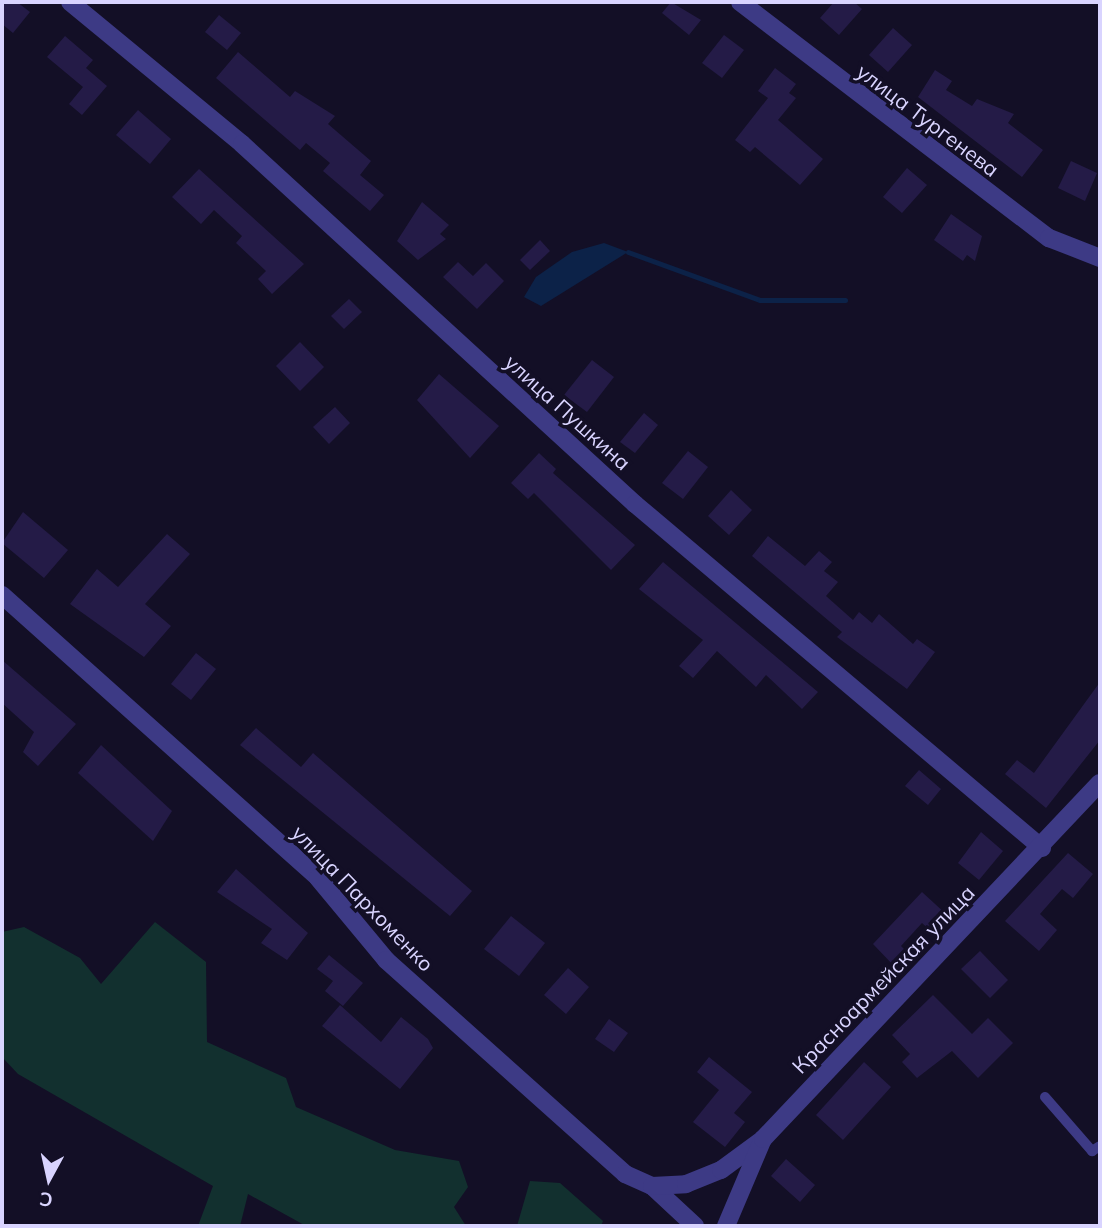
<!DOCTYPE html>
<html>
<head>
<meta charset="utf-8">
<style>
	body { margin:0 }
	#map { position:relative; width:1102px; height:1228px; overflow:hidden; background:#130f26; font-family:Mulish,sans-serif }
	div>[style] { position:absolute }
	.green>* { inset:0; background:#12302f }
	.water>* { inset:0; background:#0c2248 }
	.stream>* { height:5px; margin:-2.5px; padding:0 2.5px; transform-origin:2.5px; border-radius:2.5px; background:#0c2248 }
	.building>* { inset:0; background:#241b47 }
	.service>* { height:10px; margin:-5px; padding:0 5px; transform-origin:5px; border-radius:5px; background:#3d3a85 }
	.minor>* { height:18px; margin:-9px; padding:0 9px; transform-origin:9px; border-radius:9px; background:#3d3a85 }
	.tertiary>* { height:18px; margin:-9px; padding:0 9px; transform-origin:9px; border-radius:9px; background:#3d3a85 }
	span { translate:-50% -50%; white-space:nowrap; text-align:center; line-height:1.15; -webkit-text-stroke:7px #130f26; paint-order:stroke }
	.street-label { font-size:21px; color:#d9d4ff }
	.frame { position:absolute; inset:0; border:4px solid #d9d4ff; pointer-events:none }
	.north { position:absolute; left:14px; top:1144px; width:70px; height:70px; -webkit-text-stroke:5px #130f26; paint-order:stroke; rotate:188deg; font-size:19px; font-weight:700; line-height:28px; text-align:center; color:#d9d4ff }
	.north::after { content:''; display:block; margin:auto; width:24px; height:32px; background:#d9d4ff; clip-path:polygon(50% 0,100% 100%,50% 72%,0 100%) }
</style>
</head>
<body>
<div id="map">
	<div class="green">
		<i style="clip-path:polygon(155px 922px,206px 962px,207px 1042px,286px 1078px,296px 1107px,395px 1150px,459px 1161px,468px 1187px,454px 1207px,466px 1226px,306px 1226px,248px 1194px,240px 1226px,198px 1226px,213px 1186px,18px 1074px,2px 1057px,2px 932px,24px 927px,80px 958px,101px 984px)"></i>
		<i style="clip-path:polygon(530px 1181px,560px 1183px,603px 1221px,601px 1226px,517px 1226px)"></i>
	</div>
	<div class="water">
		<i style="clip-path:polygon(604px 243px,628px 252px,541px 306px,524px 297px,536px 277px,572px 252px)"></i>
	</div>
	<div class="stream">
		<i style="left:628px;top:252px;width:140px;rotate:20deg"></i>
		<i style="left:760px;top:300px;width:85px"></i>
	</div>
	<div class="building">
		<i style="clip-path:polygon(2px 2px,17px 2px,30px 12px,13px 33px,2px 24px)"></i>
		<i style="clip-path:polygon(671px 2px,701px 20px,689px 35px,662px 13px)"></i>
		<i style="clip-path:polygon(834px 2px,854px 2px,862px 9px,839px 35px,820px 18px)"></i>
		<i style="clip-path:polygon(219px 15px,241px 33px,227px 50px,205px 32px)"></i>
		<i style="clip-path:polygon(893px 28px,912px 45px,888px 72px,869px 55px)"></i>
		<i style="clip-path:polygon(724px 35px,744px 50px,722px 78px,702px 63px)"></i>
		<i style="clip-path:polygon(65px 36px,93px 60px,86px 68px,107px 86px,82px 115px,69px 104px,83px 87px,47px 57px)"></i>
		<i style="clip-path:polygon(238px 52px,290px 97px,295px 91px,335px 116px,328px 124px,371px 161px,360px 175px,384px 195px,370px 211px,323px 171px,330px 163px,306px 143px,300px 150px,216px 78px)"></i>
		<i style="clip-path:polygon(775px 68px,796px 84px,789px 93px,796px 98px,778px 120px,823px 159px,800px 185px,755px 147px,750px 152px,735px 140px,768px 98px,758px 91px)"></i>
		<i style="clip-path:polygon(935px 70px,952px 81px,946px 90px,972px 106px,977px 99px,1014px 114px,1008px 123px,1043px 150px,1022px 177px,918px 97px)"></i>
		<i style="clip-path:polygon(138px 110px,171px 139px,150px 164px,116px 135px)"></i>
		<i style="clip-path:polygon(1071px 161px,1097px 173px,1085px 201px,1058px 188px)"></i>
		<i style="clip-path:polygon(907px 168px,927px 185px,902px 213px,883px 197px)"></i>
		<i style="clip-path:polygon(199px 169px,304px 264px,272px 294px,258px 279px,266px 271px,236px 243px,242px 236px,214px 210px,201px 224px,172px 197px)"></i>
		<i style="clip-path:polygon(422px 202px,449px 225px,440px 234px,446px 239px,418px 260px,397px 241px)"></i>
		<i style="clip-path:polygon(951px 214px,982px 236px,975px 261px,967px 255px,963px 261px,934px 240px)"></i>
		<i style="clip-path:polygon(540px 240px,550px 251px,530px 270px,520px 260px)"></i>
		<i style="clip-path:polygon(458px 262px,473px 276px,486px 263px,504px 281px,477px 309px,443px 277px)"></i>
		<i style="clip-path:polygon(349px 299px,362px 312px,344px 329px,331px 316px)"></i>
		<i style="clip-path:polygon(300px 342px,324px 367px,300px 391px,276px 366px)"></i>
		<i style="clip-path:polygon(592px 360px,614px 377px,587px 412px,564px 395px)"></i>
		<i style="clip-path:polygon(439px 374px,499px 426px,470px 458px,417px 400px)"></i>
		<i style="clip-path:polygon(335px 407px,350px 423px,329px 444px,313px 427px)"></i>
		<i style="clip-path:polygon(644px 413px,658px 425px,635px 453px,620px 442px)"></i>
		<i style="clip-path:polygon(688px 451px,708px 467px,683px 499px,662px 483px)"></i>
		<i style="clip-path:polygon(539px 453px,556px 469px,553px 473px,635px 545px,611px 570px,534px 493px,528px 499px,511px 483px)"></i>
		<i style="clip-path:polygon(731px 490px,752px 510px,729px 535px,708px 516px)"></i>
		<i style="clip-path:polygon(23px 512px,68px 550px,44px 578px,2px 543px)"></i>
		<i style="clip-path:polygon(167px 534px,190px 554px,145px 604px,171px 626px,144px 657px,70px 604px,97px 569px,118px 587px)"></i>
		<i style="clip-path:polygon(768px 536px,805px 566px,819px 551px,832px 562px,824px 571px,838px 582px,826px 596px,853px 620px,859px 612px,872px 623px,879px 614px,913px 644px,917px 639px,935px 652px,907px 689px,837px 637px,842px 632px,752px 556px)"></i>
		<i style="clip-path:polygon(663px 562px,818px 692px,802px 709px,766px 675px,756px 687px,717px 651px,693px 678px,679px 666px,703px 640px,639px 589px)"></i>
		<i style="clip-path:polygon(196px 653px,216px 669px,191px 700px,171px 684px)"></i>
		<i style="clip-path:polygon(2px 660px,76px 724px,38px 766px,23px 752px,34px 732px,2px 703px)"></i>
		<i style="clip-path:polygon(1100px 682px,1100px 740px,1046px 808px,1005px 774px,1017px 760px,1034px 773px)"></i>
		<i style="clip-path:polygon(256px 728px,301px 767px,313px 753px,472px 891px,450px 916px,240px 745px)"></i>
		<i style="clip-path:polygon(101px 745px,172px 811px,153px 841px,78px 773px)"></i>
		<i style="clip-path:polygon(919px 770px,941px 789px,928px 805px,905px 786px)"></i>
		<i style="clip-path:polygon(981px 832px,1003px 851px,979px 880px,958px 863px)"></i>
		<i style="clip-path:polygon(1068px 853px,1093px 874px,1073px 898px,1062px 889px,1040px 914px,1057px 930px,1039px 951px,1005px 921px)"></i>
		<i style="clip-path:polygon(236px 869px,308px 933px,287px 960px,261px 943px,272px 929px,217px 892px)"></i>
		<i style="clip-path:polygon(922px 892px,946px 914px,931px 931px,922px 923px,901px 946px,908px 953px,894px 966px,873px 944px)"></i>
		<i style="clip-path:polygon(511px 916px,545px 943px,519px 976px,484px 949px)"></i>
		<i style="clip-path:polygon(980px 951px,1008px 980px,990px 998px,961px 969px)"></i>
		<i style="clip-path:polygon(329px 955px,363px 983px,343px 1006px,325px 991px,333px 981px,317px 969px)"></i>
		<i style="clip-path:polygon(568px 968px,589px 987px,566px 1014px,544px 995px)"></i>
		<i style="clip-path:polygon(933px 995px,972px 1034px,988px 1018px,1013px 1043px,978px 1078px,952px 1051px,917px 1078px,902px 1062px,910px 1054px,892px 1035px)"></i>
		<i style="clip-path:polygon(340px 1005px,381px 1042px,401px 1017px,428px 1039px,433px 1048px,400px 1089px,322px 1026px)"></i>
		<i style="clip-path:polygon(609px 1019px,628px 1033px,614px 1052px,595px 1039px)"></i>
		<i style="clip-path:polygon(709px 1057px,752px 1092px,734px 1113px,745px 1122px,725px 1147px,693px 1122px,719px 1090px,697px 1072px)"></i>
		<i style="clip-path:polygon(864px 1062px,891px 1087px,843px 1140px,816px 1115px)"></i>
		<i style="clip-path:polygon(786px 1159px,815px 1185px,800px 1202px,771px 1176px)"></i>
	</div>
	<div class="service">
		<i style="left:1045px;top:1097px;width:72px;rotate:49deg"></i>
		<i style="left:1092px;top:1151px;width:9px;rotate:-32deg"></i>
	</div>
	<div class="minor">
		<i style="left:70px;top:2px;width:223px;rotate:39.5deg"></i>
		<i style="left:242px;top:144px;width:533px;rotate:42.49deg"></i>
		<i style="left:635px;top:504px;width:533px;rotate:40.2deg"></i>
		<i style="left:740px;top:2px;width:389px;rotate:37.4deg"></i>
		<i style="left:1049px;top:238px;width:55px;rotate:21.4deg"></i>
		<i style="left:2px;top:595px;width:424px;rotate:41.8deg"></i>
		<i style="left:318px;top:878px;width:107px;rotate:50.3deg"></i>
		<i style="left:386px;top:960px;width:321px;rotate:41.8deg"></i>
		<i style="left:625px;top:1174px;width:30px;rotate:24deg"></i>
		<i style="left:652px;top:1186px;width:59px;rotate:42.9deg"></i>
		<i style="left:652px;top:1186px;width:34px;rotate:-3deg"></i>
		<i style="left:686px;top:1184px;width:38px;rotate:-22deg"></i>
		<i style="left:721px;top:1170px;width:52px;rotate:-36.4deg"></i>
	</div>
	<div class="tertiary">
		<i style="left:726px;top:1226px;width:95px;rotate:-67deg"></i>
		<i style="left:763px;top:1139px;width:490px;rotate:-46.6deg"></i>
	</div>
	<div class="street-label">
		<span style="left:928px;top:120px;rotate:37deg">улица Тургенева</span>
		<span style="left:568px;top:412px;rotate:42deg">улица Пушкина</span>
		<span style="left:363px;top:898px;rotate:46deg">улица Пархоменко</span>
		<span style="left:883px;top:979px;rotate:-46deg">Красноармейская улица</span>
	</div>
	<div class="frame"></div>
	<div class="north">С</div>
</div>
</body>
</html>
